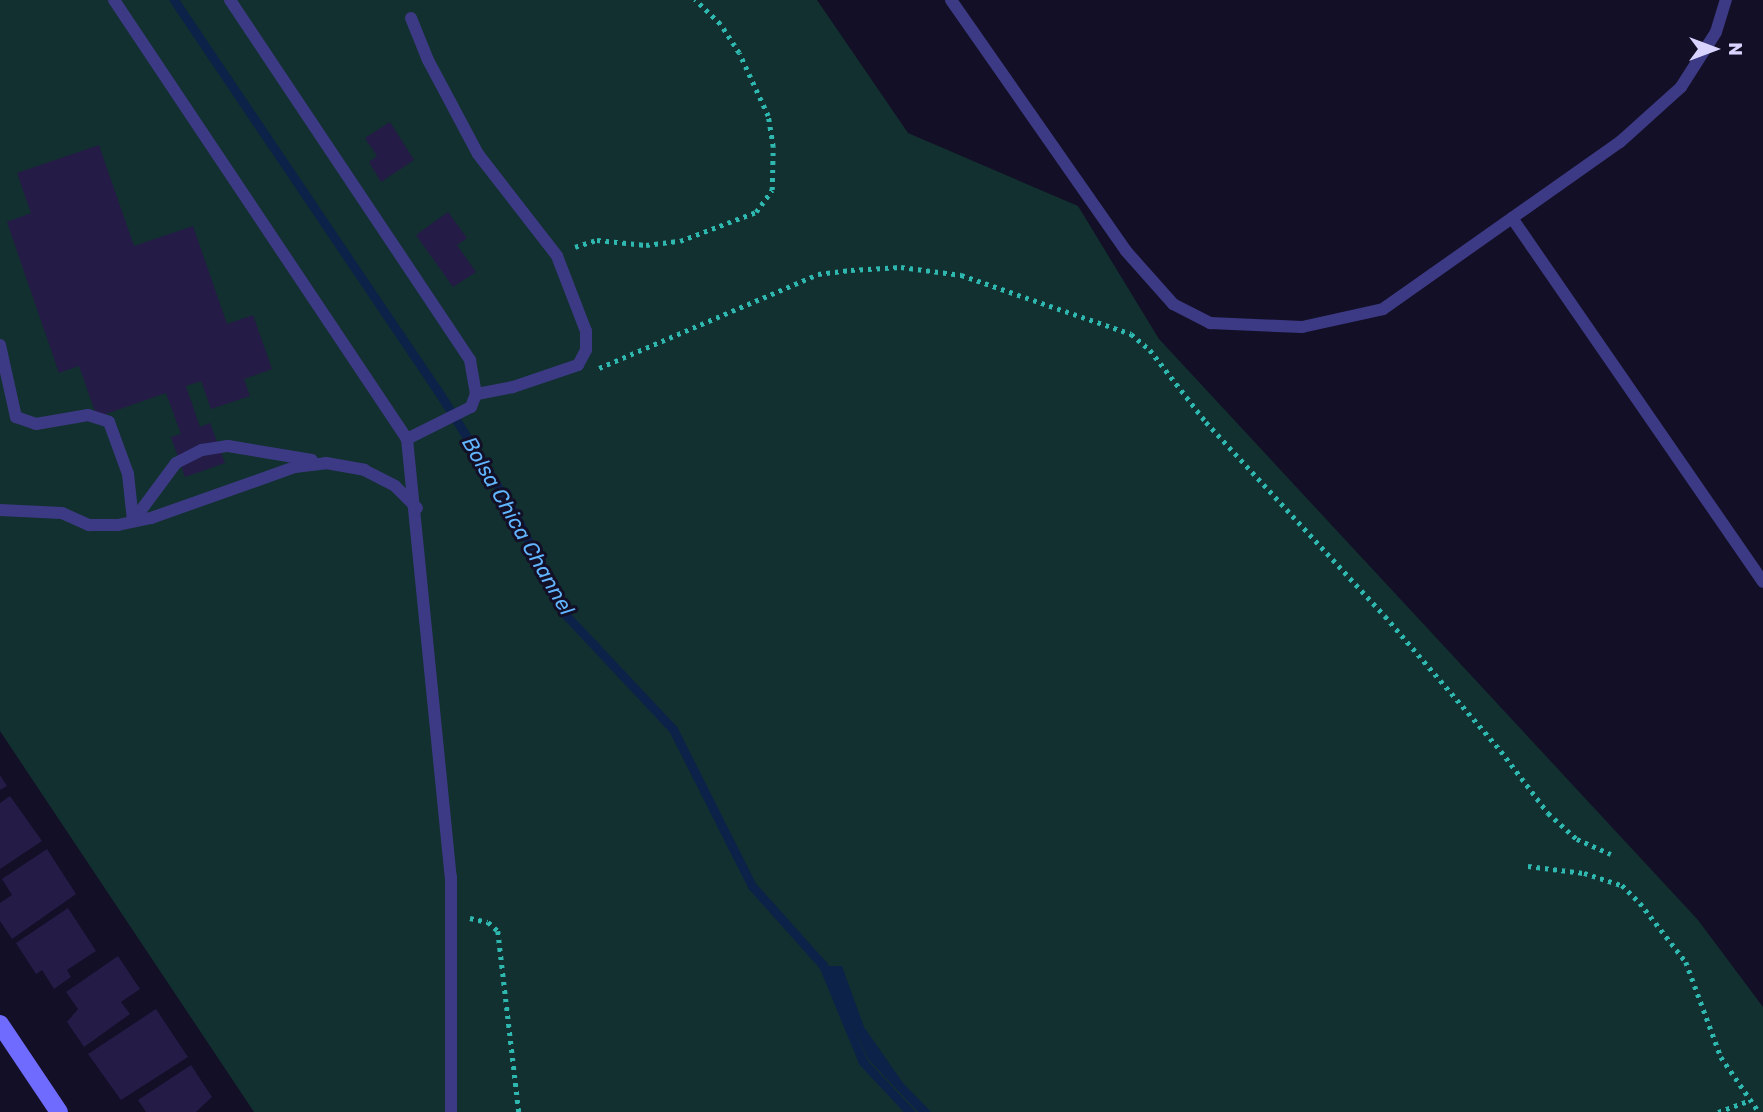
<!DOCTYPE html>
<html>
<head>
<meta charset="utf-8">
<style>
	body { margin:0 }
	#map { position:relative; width:1763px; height:1112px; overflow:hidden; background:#130f26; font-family:Rubik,sans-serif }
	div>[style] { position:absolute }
	.green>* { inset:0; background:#12302f }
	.water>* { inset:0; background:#0c2248 }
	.stream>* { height:9px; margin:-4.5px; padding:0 4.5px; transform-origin:4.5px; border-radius:4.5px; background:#0c2248 }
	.building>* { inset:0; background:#241b47 }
	.path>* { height:4.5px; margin-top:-2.25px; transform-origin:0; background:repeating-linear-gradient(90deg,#2fb8b0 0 3.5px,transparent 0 8.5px) }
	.lane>* { height:12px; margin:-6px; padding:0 6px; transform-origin:6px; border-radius:6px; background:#3d3a85 }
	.secondary>* { height:18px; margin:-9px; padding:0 9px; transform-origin:9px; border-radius:9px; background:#6f6bff }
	span { translate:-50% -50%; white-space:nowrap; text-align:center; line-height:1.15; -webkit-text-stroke:6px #130f26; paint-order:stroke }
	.water-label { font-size:21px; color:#62b6ff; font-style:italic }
	.north { position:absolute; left:1679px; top:14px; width:70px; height:70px; -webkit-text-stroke:5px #130f26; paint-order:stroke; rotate:90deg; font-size:19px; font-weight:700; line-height:28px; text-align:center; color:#d9d4ff }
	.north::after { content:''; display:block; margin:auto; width:24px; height:32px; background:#d9d4ff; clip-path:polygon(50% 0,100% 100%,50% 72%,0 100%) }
</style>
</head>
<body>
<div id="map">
	<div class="green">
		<i style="clip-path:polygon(0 0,817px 0,908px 133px,1078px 206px,1159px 339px,1698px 920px,1763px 1007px,1763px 1112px,254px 1112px,0 731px)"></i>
	</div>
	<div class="water">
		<i style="clip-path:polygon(827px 966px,842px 966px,864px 1027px,903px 1083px,931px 1112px,918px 1112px,868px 1059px)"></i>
	</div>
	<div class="stream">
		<i style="left:174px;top:0;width:472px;rotate:56deg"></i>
		<i style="left:438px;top:391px;width:145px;rotate:58deg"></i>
		<i style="left:515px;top:514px;width:109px;rotate:63.9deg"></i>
		<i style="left:563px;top:612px;width:161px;rotate:46.8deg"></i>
		<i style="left:673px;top:729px;width:176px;rotate:63.3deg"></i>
		<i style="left:752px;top:886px;width:106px;rotate:48.1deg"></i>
		<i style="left:823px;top:965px;width:105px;rotate:67.6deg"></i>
		<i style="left:863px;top:1062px;width:69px;rotate:46.8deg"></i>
	</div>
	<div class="building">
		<i style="clip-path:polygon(390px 122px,414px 160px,381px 182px,369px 162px,377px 156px,365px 138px)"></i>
		<i style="clip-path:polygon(99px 145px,134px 246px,193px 226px,227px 324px,253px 315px,272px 369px,244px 379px,250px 396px,211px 409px,201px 381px,186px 386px,200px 427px,210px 423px,225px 463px,185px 477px,171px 437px,181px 434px,166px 393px,97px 417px,79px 366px,59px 373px,7px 222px,31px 213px,17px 173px)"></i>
		<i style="clip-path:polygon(448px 212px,467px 238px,457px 245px,476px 272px,453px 287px,416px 235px)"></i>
		<i style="clip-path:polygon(0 775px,7px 786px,0 790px)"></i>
		<i style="clip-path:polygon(10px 796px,42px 841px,0 869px,0 803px)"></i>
		<i style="clip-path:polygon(47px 849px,76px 894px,12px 939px,0 921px,0 903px,12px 895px,2px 879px)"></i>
		<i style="clip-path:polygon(68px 908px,96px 951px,67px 970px,71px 977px,54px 989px,42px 970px,36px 974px,16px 943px)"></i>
		<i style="clip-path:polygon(118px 956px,140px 989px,121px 1002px,130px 1014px,84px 1047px,67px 1022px,78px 1009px,66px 992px)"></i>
		<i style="clip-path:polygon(156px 1009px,188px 1057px,121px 1100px,88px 1054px)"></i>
		<i style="clip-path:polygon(191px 1065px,212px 1097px,196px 1112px,146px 1112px,138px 1100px)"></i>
	</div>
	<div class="path">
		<i style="left:575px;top:247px;width:23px;rotate:-18deg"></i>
		<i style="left:597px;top:240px;width:49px;rotate:5.8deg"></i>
		<i style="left:646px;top:245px;width:34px;rotate:-7deg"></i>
		<i style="left:680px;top:241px;width:81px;rotate:-20.9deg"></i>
		<i style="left:756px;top:212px;width:27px;rotate:-54deg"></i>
		<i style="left:772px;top:190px;width:43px;rotate:-88.7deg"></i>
		<i style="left:773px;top:147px;width:31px;rotate:-99deg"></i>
		<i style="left:768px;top:116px;width:69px;rotate:-114.7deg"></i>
		<i style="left:739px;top:53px;width:35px;rotate:-123deg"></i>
		<i style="left:720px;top:24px;width:35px;rotate:-136deg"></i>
		<i style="left:599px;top:368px;width:238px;rotate:-23.2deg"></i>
		<i style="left:818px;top:274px;width:33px;rotate:-7deg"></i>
		<i style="left:851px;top:270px;width:50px;rotate:-3.4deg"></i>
		<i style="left:901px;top:267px;width:61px;rotate:7.6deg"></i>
		<i style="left:961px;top:275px;width:180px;rotate:19.1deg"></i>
		<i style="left:1131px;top:334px;width:25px;rotate:40deg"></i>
		<i style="left:1150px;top:350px;width:91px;rotate:52.1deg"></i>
		<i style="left:1206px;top:422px;width:264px;rotate:47.3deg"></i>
		<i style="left:1385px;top:616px;width:178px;rotate:49.3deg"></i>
		<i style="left:1501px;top:751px;width:78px;rotate:52.8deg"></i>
		<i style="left:1548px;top:813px;width:39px;rotate:42deg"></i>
		<i style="left:1577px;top:839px;width:37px;rotate:24deg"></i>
		<i style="left:1528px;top:866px;width:56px;rotate:7.1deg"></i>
		<i style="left:1584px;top:873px;width:40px;rotate:18deg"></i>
		<i style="left:1622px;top:885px;width:25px;rotate:45deg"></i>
		<i style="left:1640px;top:903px;width:75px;rotate:52.1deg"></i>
		<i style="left:1686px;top:962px;width:101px;rotate:69.8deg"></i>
		<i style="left:1721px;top:1057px;width:67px;rotate:55.4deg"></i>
		<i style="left:470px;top:918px;width:18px;rotate:13deg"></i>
		<i style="left:488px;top:922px;width:13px;rotate:42deg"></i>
		<i style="left:498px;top:931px;width:182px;rotate:83.4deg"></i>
		<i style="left:1718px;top:1112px;width:33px;rotate:-20deg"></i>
	</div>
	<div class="lane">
		<i style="left:114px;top:0;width:528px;rotate:56.28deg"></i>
		<i style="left:407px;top:439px;width:440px;rotate:84.3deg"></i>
		<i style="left:451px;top:877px;width:235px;rotate:90deg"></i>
		<i style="left:230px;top:0;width:433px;rotate:56.3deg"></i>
		<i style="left:470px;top:360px;width:35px;rotate:80deg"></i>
		<i style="left:476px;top:394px;width:14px;rotate:111deg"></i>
		<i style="left:471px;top:407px;width:72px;rotate:153.4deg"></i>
		<i style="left:951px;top:0;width:306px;rotate:55.1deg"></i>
		<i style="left:1126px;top:251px;width:71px;rotate:48.4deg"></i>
		<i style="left:1173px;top:304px;width:42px;rotate:27.2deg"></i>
		<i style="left:1210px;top:323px;width:92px;rotate:2.5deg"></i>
		<i style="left:1302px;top:327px;width:83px;rotate:-12.5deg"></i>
		<i style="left:1383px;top:309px;width:290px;rotate:-35.2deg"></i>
		<i style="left:1620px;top:142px;width:82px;rotate:-42deg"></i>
		<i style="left:1681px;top:87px;width:65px;rotate:-57.5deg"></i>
		<i style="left:1716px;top:32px;width:34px;rotate:-73deg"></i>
		<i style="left:411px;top:18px;width:45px;rotate:68deg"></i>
		<i style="left:428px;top:60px;width:106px;rotate:62deg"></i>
		<i style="left:478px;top:154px;width:129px;rotate:52.2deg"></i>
		<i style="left:557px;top:256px;width:80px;rotate:68.9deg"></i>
		<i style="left:586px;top:331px;width:19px;rotate:90deg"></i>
		<i style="left:586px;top:350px;width:17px;rotate:118deg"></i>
		<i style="left:578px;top:365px;width:69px;rotate:161.3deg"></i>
		<i style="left:513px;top:387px;width:38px;rotate:169deg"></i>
		<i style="left:1512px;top:218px;width:442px;rotate:55.4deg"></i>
		<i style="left:0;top:345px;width:74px;rotate:77.5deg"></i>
		<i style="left:16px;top:417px;width:21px;rotate:19deg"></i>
		<i style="left:36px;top:424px;width:53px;rotate:-9.8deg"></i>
		<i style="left:88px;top:415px;width:22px;rotate:18deg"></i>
		<i style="left:109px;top:422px;width:55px;rotate:69.9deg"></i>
		<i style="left:128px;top:474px;width:47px;rotate:83.9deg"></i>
		<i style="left:0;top:510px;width:62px;rotate:2.8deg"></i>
		<i style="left:62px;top:513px;width:30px;rotate:24deg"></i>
		<i style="left:89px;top:525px;width:29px"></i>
		<i style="left:118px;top:525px;width:34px;rotate:-12deg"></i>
		<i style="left:151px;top:518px;width:153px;rotate:-19.5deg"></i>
		<i style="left:295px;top:467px;width:31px;rotate:-7deg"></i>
		<i style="left:326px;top:463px;width:39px;rotate:10deg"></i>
		<i style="left:364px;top:470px;width:35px;rotate:27deg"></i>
		<i style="left:395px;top:486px;width:31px;rotate:45deg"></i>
		<i style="left:133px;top:521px;width:72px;rotate:-53.4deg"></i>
		<i style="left:176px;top:463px;width:29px;rotate:-27deg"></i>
		<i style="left:202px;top:450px;width:26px;rotate:-9deg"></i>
		<i style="left:228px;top:446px;width:85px;rotate:9.5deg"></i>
	</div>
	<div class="secondary">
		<i style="left:0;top:1024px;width:106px;rotate:56.2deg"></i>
	</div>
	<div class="water-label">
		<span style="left:518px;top:526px;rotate:60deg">Bolsa Chica Channel</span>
	</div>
	<div class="north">N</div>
</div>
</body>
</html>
